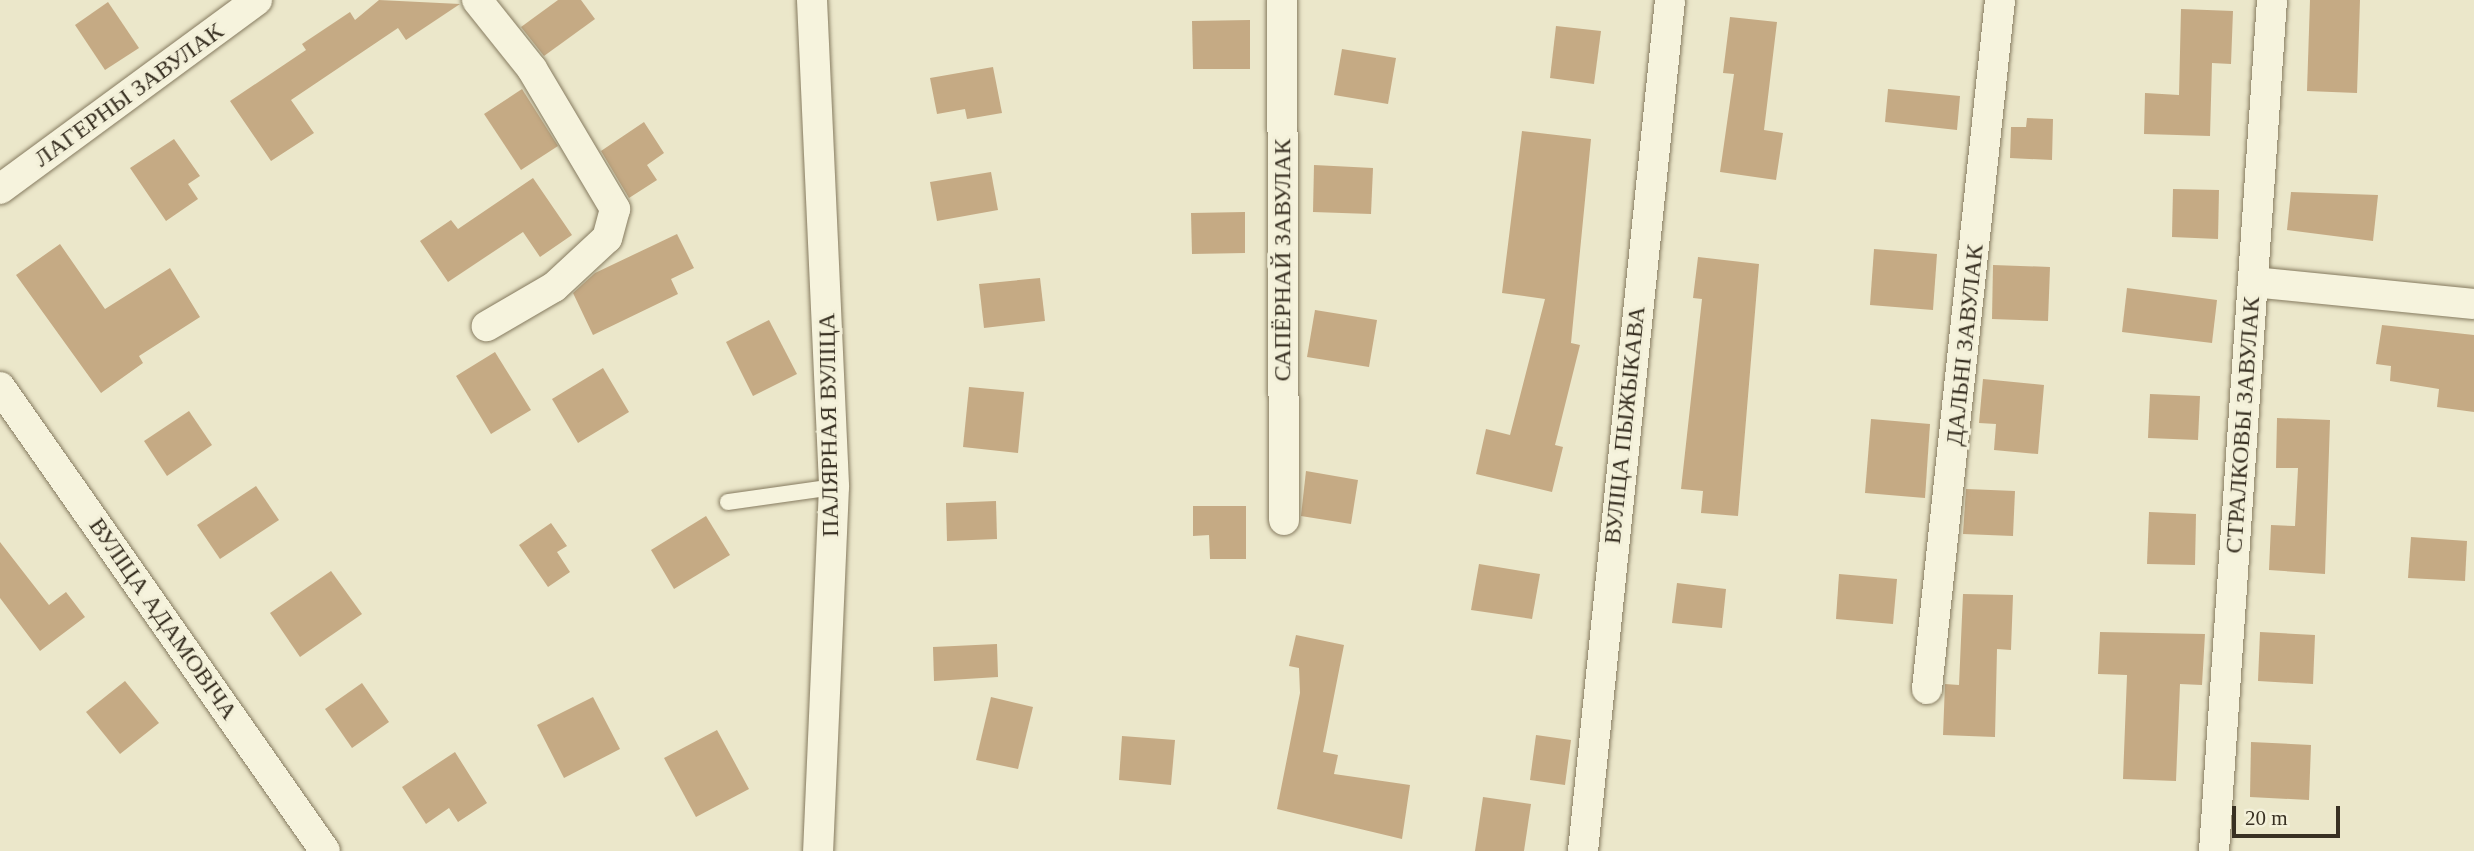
<!DOCTYPE html>
<html>
<head>
<meta charset="utf-8">
<style>
	body { margin:0 }
	#map { position:relative; width:2474px; height:851px; overflow:hidden; background:#ebe7ca; font-family:"Times New Roman",serif }
	div>[style] { position:absolute }
	.building>* { inset:0; background:#c5aa84 }
	.roads { filter:drop-shadow(0 0 2px #867b60) drop-shadow(0 0 2px #867b60) }
	.service>* { height:16px; margin:-8px; padding:0 8px; transform-origin:8px; border-radius:8px; background:#f6f3dd }
	.minor>* { height:30px; margin:-15px; padding:0 15px; transform-origin:15px; border-radius:15px; background:#f6f3dd }
	span { translate:-50% -50%; white-space:nowrap; text-align:center; line-height:1.15; -webkit-text-stroke:6px #f3f0d9; paint-order:stroke }
	.street-label { font-size:24px; color:#383022 }
	.scale { position:absolute; left:2232px; top:806px; width:108px; height:32px; box-sizing:border-box; border:4px solid #383022; border-top:0; padding-left:9px; font-size:21px; line-height:24px; white-space:nowrap; color:#383022; -webkit-text-stroke:5px #f3f0d9; paint-order:stroke }
</style>
</head>
<body>
<div id="map">
	<div class="building">
		<i style="clip-path:polygon(379px 0,460px 4px,406px 40px,398px 28px,291px 100px,314px 133px,271px 161px,230px 101px,306px 50px,302px 44px,350px 12px,355px 20px)"></i>
		<i style="clip-path:polygon(558px 0,581px 0,595px 19px,544px 56px,521px 27px)"></i>
		<i style="clip-path:polygon(2310px 0,2360px 0,2357px 93px,2307px 91px)"></i>
		<i style="clip-path:polygon(108px 2px,139px 48px,105px 70px,75px 25px)"></i>
		<i style="clip-path:polygon(2181px 9px,2233px 11px,2231px 64px,2212px 63px,2210px 136px,2144px 134px,2145px 93px,2179px 95px)"></i>
		<i style="clip-path:polygon(1730px 17px,1777px 22px,1764px 130px,1783px 133px,1776px 180px,1720px 172px,1734px 74px,1723px 73px)"></i>
		<i style="clip-path:polygon(1250px 20px,1250px 69px,1193px 69px,1192px 21px)"></i>
		<i style="clip-path:polygon(1556px 26px,1601px 31px,1594px 84px,1550px 78px)"></i>
		<i style="clip-path:polygon(1342px 49px,1396px 58px,1388px 104px,1334px 95px)"></i>
		<i style="clip-path:polygon(993px 67px,1002px 113px,967px 119px,965px 109px,937px 114px,930px 78px)"></i>
		<i style="clip-path:polygon(522px 89px,558px 146px,521px 170px,484px 114px)"></i>
		<i style="clip-path:polygon(1888px 89px,1960px 96px,1957px 130px,1885px 122px)"></i>
		<i style="clip-path:polygon(2027px 118px,2053px 119px,2052px 160px,2010px 158px,2011px 127px,2026px 127px)"></i>
		<i style="clip-path:polygon(644px 122px,664px 153px,647px 165px,657px 180px,629px 198px,601px 151px)"></i>
		<i style="clip-path:polygon(1522px 131px,1591px 139px,1571px 343px,1580px 345px,1555px 445px,1563px 447px,1552px 492px,1476px 474px,1486px 429px,1510px 435px,1545px 299px,1502px 293px)"></i>
		<i style="clip-path:polygon(174px 139px,200px 176px,188px 184px,198px 199px,166px 221px,130px 168px)"></i>
		<i style="clip-path:polygon(1314px 165px,1373px 168px,1371px 214px,1313px 212px)"></i>
		<i style="clip-path:polygon(991px 172px,998px 210px,937px 221px,930px 182px)"></i>
		<i style="clip-path:polygon(533px 178px,572px 235px,540px 257px,523px 232px,448px 282px,420px 241px,451px 220px,458px 229px)"></i>
		<i style="clip-path:polygon(2173px 189px,2219px 190px,2218px 239px,2172px 237px)"></i>
		<i style="clip-path:polygon(2291px 192px,2378px 195px,2373px 241px,2287px 230px)"></i>
		<i style="clip-path:polygon(1245px 212px,1245px 253px,1192px 254px,1191px 213px)"></i>
		<i style="clip-path:polygon(677px 234px,694px 268px,671px 279px,678px 294px,593px 335px,573px 293px,595px 273px)"></i>
		<i style="clip-path:polygon(60px 244px,105px 309px,170px 268px,200px 317px,139px 356px,143px 363px,101px 393px,16px 275px)"></i>
		<i style="clip-path:polygon(1874px 249px,1937px 254px,1933px 310px,1870px 305px)"></i>
		<i style="clip-path:polygon(1698px 257px,1759px 264px,1738px 516px,1701px 513px,1703px 491px,1681px 489px,1702px 299px,1693px 298px)"></i>
		<i style="clip-path:polygon(1993px 265px,2050px 267px,2048px 321px,1992px 319px)"></i>
		<i style="clip-path:polygon(1040px 278px,1045px 321px,984px 328px,979px 284px)"></i>
		<i style="clip-path:polygon(2127px 288px,2217px 300px,2212px 343px,2122px 332px)"></i>
		<i style="clip-path:polygon(1315px 310px,1377px 320px,1369px 367px,1307px 357px)"></i>
		<i style="clip-path:polygon(769px 320px,797px 374px,753px 396px,726px 342px)"></i>
		<i style="clip-path:polygon(2382px 325px,2474px 335px,2474px 412px,2437px 407px,2439px 389px,2390px 381px,2391px 366px,2376px 364px)"></i>
		<i style="clip-path:polygon(495px 352px,531px 410px,491px 434px,456px 376px)"></i>
		<i style="clip-path:polygon(603px 368px,629px 412px,578px 443px,552px 399px)"></i>
		<i style="clip-path:polygon(1983px 379px,2044px 385px,2038px 454px,1994px 450px,1996px 424px,1979px 423px)"></i>
		<i style="clip-path:polygon(969px 387px,1024px 392px,1018px 453px,963px 447px)"></i>
		<i style="clip-path:polygon(2150px 394px,2200px 396px,2198px 440px,2148px 438px)"></i>
		<i style="clip-path:polygon(189px 411px,212px 445px,167px 476px,144px 441px)"></i>
		<i style="clip-path:polygon(2277px 418px,2330px 420px,2325px 574px,2269px 570px,2271px 525px,2295px 526px,2298px 468px,2276px 468px)"></i>
		<i style="clip-path:polygon(1871px 419px,1930px 424px,1925px 498px,1865px 493px)"></i>
		<i style="clip-path:polygon(1306px 471px,1358px 480px,1351px 524px,1301px 516px)"></i>
		<i style="clip-path:polygon(256px 486px,279px 520px,220px 559px,197px 525px)"></i>
		<i style="clip-path:polygon(1966px 489px,2015px 491px,2013px 536px,1963px 534px)"></i>
		<i style="clip-path:polygon(996px 501px,997px 539px,947px 541px,946px 503px)"></i>
		<i style="clip-path:polygon(1193px 506px,1246px 506px,1246px 559px,1210px 559px,1209px 535px,1193px 536px)"></i>
		<i style="clip-path:polygon(2149px 512px,2196px 514px,2195px 565px,2147px 564px)"></i>
		<i style="clip-path:polygon(706px 516px,730px 555px,674px 589px,651px 550px)"></i>
		<i style="clip-path:polygon(551px 523px,567px 546px,557px 552px,570px 572px,548px 587px,519px 545px)"></i>
		<i style="clip-path:polygon(2411px 537px,2467px 541px,2465px 581px,2408px 578px)"></i>
		<i style="clip-path:polygon(0 542px,49px 605px,66px 592px,85px 617px,40px 651px,0 598px)"></i>
		<i style="clip-path:polygon(1479px 564px,1540px 574px,1532px 619px,1471px 610px)"></i>
		<i style="clip-path:polygon(331px 571px,362px 614px,300px 657px,270px 613px)"></i>
		<i style="clip-path:polygon(1839px 574px,1897px 579px,1893px 624px,1836px 619px)"></i>
		<i style="clip-path:polygon(1677px 583px,1726px 589px,1722px 628px,1672px 623px)"></i>
		<i style="clip-path:polygon(1963px 594px,2013px 595px,2011px 650px,1997px 649px,1995px 737px,1943px 735px,1945px 684px,1959px 685px)"></i>
		<i style="clip-path:polygon(2100px 632px,2205px 634px,2202px 685px,2180px 684px,2176px 781px,2123px 779px,2127px 675px,2098px 674px)"></i>
		<i style="clip-path:polygon(2260px 632px,2315px 635px,2313px 684px,2258px 681px)"></i>
		<i style="clip-path:polygon(1296px 635px,1344px 645px,1323px 752px,1338px 755px,1334px 774px,1410px 785px,1402px 839px,1277px 809px,1300px 693px,1299px 668px,1289px 666px)"></i>
		<i style="clip-path:polygon(997px 644px,998px 677px,934px 681px,933px 647px)"></i>
		<i style="clip-path:polygon(125px 681px,159px 723px,120px 754px,86px 712px)"></i>
		<i style="clip-path:polygon(362px 683px,389px 722px,352px 748px,325px 709px)"></i>
		<i style="clip-path:polygon(593px 697px,620px 749px,564px 778px,537px 725px)"></i>
		<i style="clip-path:polygon(991px 697px,1033px 707px,1018px 769px,976px 760px)"></i>
		<i style="clip-path:polygon(717px 730px,749px 789px,696px 817px,664px 758px)"></i>
		<i style="clip-path:polygon(1536px 735px,1571px 740px,1565px 785px,1530px 780px)"></i>
		<i style="clip-path:polygon(1122px 736px,1175px 740px,1171px 785px,1119px 780px)"></i>
		<i style="clip-path:polygon(2251px 742px,2311px 745px,2309px 800px,2250px 797px)"></i>
		<i style="clip-path:polygon(455px 752px,487px 803px,458px 822px,449px 808px,426px 824px,402px 787px)"></i>
		<i style="clip-path:polygon(1483px 797px,1531px 804px,1524px 851px,1475px 851px)"></i>
	</div>
	<div class="roads">
		<div class="service">
			<i style="left:728px;top:502px;width:107px;rotate:-8.1deg"></i>
		</div>
		<div class="minor">
			<i style="left:477px;top:0;width:88px;rotate:51.4deg"></i>
			<i style="left:532px;top:69px;width:163px;rotate:59.3deg"></i>
			<i style="left:615px;top:209px;width:30px;rotate:105deg"></i>
			<i style="left:607px;top:238px;width:72px;rotate:137.2deg"></i>
			<i style="left:554px;top:287px;width:78px;rotate:149.8deg"></i>
			<i style="left:812px;top:0;width:487px;rotate:87.4deg"></i>
			<i style="left:834px;top:487px;width:364px;rotate:92.5deg"></i>
			<i style="left:1282px;top:0;width:520px;rotate:89.78deg"></i>
			<i style="left:0;top:189px;width:319px;rotate:-36.3deg"></i>
			<i style="left:2253px;top:282px;width:222px;rotate:5.7deg"></i>
			<i style="left:0;top:387px;width:566px;rotate:54.99deg"></i>
			<i style="left:1927px;top:689px;width:693px;rotate:-83.95deg"></i>
			<i style="left:1583px;top:851px;width:855px;rotate:-84.16deg"></i>
			<i style="left:2214px;top:851px;width:853px;rotate:-86.1deg"></i>
		</div>
	</div>
	<div class="street-label">
		<span style="left:129px;top:95px;rotate:-36deg">ЛАГЕРНЫ ЗАВУЛАК</span>
		<span style="left:1283px;top:260px;rotate:-90deg">САПЁРНАЙ ЗАВУЛАК</span>
		<span style="left:1965px;top:345px;rotate:-84deg">ДАЛЬНІ ЗАВУЛАК</span>
		<span style="left:829px;top:425px;rotate:-91deg">ПАЛЯРНАЯ ВУЛІЦА</span>
		<span style="left:1625px;top:425px;rotate:-84deg">ВУЛІЦА ПЫЖЫКАВА</span>
		<span style="left:2243px;top:425px;rotate:-86deg">СТРАЛКОВЫ ЗАВУЛАК</span>
		<span style="left:163px;top:619px;rotate:55deg">ВУЛІЦА АДАМОВІЧА</span>
	</div>
	<div class="scale">20 m</div>
</div>
</body>
</html>
